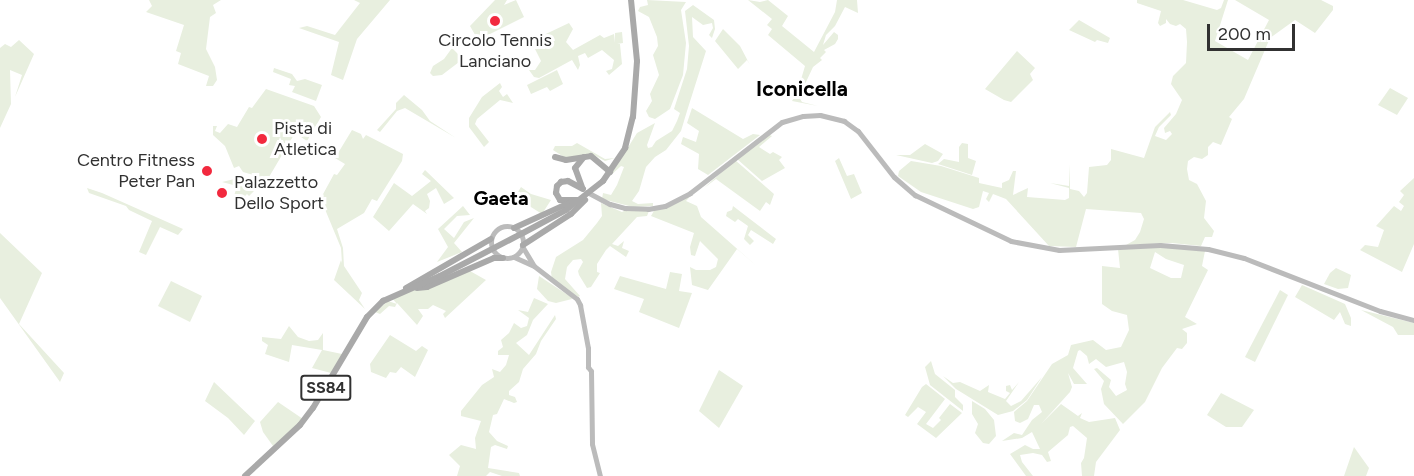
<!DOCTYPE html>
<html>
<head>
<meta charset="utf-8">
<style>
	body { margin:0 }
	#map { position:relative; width:1414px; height:476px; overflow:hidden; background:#fff; font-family:Figtree,sans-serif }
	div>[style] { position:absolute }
	.green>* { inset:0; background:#e8efdf }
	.secondary>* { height:5px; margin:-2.5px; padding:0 2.5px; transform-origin:2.5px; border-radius:2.5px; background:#bbb }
	.secondary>.ring { margin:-2.5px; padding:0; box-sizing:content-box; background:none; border:5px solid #bbb; border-radius:50% }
	.primary>* { height:6px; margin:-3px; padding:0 3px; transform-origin:3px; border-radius:3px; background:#a9a9a9 }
	.dots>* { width:16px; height:16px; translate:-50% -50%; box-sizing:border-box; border:3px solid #fff; border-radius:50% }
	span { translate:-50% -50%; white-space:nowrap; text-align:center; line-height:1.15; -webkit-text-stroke:6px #fff; paint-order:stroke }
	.shield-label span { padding:2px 4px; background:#fff; border:2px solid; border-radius:4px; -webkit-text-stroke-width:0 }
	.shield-label { font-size:16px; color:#313131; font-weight:700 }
	.poi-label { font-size:18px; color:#313131 }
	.left { translate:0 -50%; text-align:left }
	.right { translate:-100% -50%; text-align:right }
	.neighbourhood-label { font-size:20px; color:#000; font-weight:700 }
	.quarter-label { font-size:21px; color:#000; font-weight:700 }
	.scale { position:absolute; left:1207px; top:24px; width:88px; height:27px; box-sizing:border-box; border:3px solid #313131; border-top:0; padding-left:8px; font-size:18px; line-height:21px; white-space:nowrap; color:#313131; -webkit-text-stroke:4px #fff; paint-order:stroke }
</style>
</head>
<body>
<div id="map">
	<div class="green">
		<i style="clip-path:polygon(149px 0,221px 0,213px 5px,216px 13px,210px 17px,206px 49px,215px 67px,217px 80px,213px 86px,206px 86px,209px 76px,178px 64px,181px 53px,176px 51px,184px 25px,146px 12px,152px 6px)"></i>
		<i style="clip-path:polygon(354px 0,390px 0,357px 39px,343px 80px,331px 75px,339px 42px,299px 28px,307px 26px,335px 35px,360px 3px)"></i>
		<i style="clip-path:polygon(495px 0,507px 0,504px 5px,516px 0,524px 17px,478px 40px,470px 26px)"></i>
		<i style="clip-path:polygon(647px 0,686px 2px,681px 10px,686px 43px,683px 75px,670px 109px,655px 119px,649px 117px,646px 111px,652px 101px,650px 94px,659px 75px,653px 55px,658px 46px,657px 37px,649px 17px,638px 11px,640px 7px,648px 5px)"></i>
		<i style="clip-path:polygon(748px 0,760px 2px,768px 0,788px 16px,782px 26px,814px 52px,835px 12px,837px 0,857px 0,858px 13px,845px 7px,835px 26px,826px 35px,823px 45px,834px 32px,838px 35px,838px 39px,835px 44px,824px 50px,826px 52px,820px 58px,822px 60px,813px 67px,799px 97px,802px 102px,818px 106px,792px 101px,797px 93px,805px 66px,768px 35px,772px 29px,767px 25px,772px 19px)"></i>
		<i style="clip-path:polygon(1137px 0,1183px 0,1217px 10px,1221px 8px,1224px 0,1228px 0,1215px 41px,1248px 60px,1269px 20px,1235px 0,1321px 0,1333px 6px,1333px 10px,1315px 33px,1295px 20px,1270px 38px,1244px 99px,1229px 117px,1232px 119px,1221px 145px,1213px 142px,1208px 147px,1208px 155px,1202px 159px,1194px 157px,1188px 161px,1187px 169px,1189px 180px,1197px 184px,1206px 201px,1204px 218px,1214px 231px,1212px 237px,1205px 237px,1201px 246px,1172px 243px,1126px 245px,1135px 240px,1140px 232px,1144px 219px,1141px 213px,1086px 209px,1076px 247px,1049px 246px,1006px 199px,993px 194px,989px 202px,986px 199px,989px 193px,983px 191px,979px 207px,973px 209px,921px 192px,898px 176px,899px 171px,911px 161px,941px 166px,979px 178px,979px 183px,1002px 188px,1002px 183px,1009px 180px,1013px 171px,1016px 171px,1013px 195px,1028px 188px,1027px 197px,1065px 200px,1069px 198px,1069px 188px,1050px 183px,1069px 186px,1070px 164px,1070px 189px,1079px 191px,1084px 197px,1087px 193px,1089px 167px,1107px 165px,1111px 160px,1111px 149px,1144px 158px,1155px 127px,1170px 112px,1171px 115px,1159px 127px,1155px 136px,1166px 140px,1172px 134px,1170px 131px,1165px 133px,1164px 128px,1176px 114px,1182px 100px,1171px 84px,1173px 76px,1186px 63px,1187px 42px,1186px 29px,1180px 24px,1176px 26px,1170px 24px,1166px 19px,1166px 23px,1160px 26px,1158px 23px,1161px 11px,1137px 3px)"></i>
		<i style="clip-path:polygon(693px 5px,714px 20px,715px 29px,712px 38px,709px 35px,713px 28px,712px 23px,703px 25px,692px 17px,693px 37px,706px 51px,687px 111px,681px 131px,666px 150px,655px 157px,646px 167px,639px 191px,632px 201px,638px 204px,653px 203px,653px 206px,633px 207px,602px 199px,603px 193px,611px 195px,617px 185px,624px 167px,621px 166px,610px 176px,637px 133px,655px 123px,647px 145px,648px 148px,652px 147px,656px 141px,672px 131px,677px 121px,680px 113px,674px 109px,687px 69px,689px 46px,685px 11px)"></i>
		<i style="clip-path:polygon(1079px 20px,1110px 38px,1108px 43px,1097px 40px,1095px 42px,1069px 30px)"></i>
		<i style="clip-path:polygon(569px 23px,573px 29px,566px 42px,573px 50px,600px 35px,604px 38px,614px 34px,615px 43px,615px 33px,622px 32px,623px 43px,617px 44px,620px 44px,622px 64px,609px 75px,606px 71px,612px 69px,614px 60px,602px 50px,588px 58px,585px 53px,578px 56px,580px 65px,578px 70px,572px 60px,539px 78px,534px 77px,529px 70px,535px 70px,541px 61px,531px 41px)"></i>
		<i style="clip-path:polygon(723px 29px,740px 46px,750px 65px,747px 60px,738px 69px,715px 41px)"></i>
		<i style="clip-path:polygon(19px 40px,34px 54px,15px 97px,22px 75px,10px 70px,11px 104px,0 128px,0 48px,5px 44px,11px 47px)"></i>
		<i style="clip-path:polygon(452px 48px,463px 59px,442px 75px,433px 76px,430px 73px,433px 66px,444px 59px)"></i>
		<i style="clip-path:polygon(1017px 51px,1035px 68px,1030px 74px,1033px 80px,1011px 102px,1004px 100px,985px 89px)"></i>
		<i style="clip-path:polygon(274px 68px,292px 74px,297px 81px,305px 79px,322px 85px,316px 101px,292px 92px,295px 86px,289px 85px,291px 79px,273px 72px)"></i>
		<i style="clip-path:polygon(557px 70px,563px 84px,550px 91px,547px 87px,531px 94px,527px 85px)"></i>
		<i style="clip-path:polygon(500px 83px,502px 87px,499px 91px,503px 97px,507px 94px,513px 103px,500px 100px,477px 119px,475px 124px,489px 142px,484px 147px,469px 127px,469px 118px,482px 97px)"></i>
		<i style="clip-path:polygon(1390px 88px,1408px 98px,1397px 115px,1378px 105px)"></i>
		<i style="clip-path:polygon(266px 89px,314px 106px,321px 117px,307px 141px,295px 133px,269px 177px,264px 178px,243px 172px,239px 166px,234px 168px,225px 146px,213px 135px,213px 126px,217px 126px,215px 131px,220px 133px,228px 124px,237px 127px,249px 107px,252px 108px)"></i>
		<i style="clip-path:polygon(404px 95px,422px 110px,430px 121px,456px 138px,405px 108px,397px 111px,380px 132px,377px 130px,396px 109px,396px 103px)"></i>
		<i style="clip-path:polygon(692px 108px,743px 139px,753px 134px,760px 135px,708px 175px,698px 169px,699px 154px,681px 144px,683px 137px,696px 142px,699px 131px,687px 123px)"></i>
		<i style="clip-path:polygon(352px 130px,361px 134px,363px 139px,366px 135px,403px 154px,402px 161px,377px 201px,372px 199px,364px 213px,337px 229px,343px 248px,344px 266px,362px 293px,359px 300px,365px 309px,334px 280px,341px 260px,342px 263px,341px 248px,322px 202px,322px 196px,334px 174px,337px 175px,345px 164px,335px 158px)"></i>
		<i style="clip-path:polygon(767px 134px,772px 136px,759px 147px,770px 154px,773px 152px,782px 157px,779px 160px,785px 168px,762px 181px,737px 159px)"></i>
		<i style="clip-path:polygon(577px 143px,605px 159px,615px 158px,605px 161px,594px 155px,567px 159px,553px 150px,555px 146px,572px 146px)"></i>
		<i style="clip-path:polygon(962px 143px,968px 144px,968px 158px,976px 161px,972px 175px,938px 164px,944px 159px,959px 162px,959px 147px)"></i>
		<i style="clip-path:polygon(925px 144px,943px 154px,938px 161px,932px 163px,896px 155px,910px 155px)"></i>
		<i style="clip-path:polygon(839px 158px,847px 176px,854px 174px,862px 193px,851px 199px,835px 161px)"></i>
		<i style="clip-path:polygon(735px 160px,774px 194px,770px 205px,766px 202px,760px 211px,716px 179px,704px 188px)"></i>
		<i style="clip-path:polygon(425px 170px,454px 198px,444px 204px,436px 188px,427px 194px,430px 201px,429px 208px,425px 211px,427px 214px,413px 204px,389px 231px,373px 217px,394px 183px,412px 196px,431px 181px,422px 174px)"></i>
		<i style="clip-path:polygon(243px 177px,253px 184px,254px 191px,249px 196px,247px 194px,238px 203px,234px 196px,237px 186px,222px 182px)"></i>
		<i style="clip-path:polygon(1414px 178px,1414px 244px,1402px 272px,1360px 250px,1365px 245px,1378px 247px,1384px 230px,1376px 226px,1394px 206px,1401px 211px,1404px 206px,1399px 202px,1404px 195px,1400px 191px)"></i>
		<i style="clip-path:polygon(521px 187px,531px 194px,551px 200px,542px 214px,515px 197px)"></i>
		<i style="clip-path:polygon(87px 188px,102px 193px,183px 229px,178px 235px,160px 227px,146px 255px,139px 252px,152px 221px,129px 210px,126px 206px,89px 193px)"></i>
		<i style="clip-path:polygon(696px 190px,686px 201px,697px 206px,701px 217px,760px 269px,737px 249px,708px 290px,692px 285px,690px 267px,696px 270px,710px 270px,716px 267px,718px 259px,700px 241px,695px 256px,691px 255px,690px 247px,694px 233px,651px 216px,655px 209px)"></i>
		<i style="clip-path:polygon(601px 203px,622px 212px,626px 210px,649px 211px,647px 216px,637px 217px,612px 244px,618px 246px,624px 241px,622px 248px,629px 251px,626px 257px,610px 246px,606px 250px,597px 264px,597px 272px,600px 273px,591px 287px,587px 288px,579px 275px,578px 271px,583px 262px,581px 259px,573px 260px,567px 267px,565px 279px,580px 296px,578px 297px,552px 280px,551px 272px,556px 257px,583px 240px,597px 223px,602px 216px)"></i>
		<i style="clip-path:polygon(463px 206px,470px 215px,457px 216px,444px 229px,454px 238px,464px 222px,474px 218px,454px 243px,462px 252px,437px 262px,448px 247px,438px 229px)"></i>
		<i style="clip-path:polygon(733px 206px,776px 239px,773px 244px,751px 230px,748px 235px,754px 241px,750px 245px,744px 239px,748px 226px,738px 219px,735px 222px,726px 216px,727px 212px,732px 210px)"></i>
		<i style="clip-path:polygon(0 233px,42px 273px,19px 324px,64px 373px,60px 382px,0 298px)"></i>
		<i style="clip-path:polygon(evenodd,1162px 247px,1205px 251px,1202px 266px,1208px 270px,1185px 317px,1197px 324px,1182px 329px,1187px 333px,1187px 343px,1182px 349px,1177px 348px,1162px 368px,1145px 402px,1123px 424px,1104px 404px,1101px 389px,1104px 381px,1094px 369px,1097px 368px,1111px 380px,1109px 387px,1116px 396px,1127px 390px,1125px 384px,1127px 372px,1124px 362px,1106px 367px,1096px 359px,1089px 364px,1087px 356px,1080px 350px,1078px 351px,1073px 368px,1087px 384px,1074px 384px,1068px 373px,1072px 387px,1070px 392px,1041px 424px,1061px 404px,1078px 416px,1082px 413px,1080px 418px,1089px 422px,1115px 418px,1120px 430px,1096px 462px,1094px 476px,1082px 476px,1081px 463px,1084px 458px,1087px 438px,1073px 426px,1070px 427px,1068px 435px,1048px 452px,1051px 461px,1047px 462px,1042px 455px,1033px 453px,1020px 455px,1022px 462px,1033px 476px,1026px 476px,1010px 454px,1025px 445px,1033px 449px,1040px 449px,1032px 432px,1022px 438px,1002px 441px,1014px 433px,1022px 435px,1032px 420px,1042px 412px,1039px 405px,1034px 405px,1028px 419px,1020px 423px,1015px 421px,1014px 412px,1027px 401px,1052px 364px,1068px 355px,1071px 345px,1093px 340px,1106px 350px,1121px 347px,1129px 330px,1127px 315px,1112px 311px,1102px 304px,1102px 266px,1120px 268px,1118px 249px,1162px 247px,1155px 252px,1166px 259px,1184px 265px,1181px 278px,1171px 278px,1150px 268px,1155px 252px)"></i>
		<i style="clip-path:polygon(1336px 268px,1351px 275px,1348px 288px,1338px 289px,1324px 284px,1330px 273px)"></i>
		<i style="clip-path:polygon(470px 271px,486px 280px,445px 318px,443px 314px,446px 311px,433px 305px,428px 309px,418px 309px,423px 316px,417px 325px,397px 303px,395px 307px,389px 306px,380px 314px,375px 312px,388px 301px,397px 304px,392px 298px,399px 294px)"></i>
		<i style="clip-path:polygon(670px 272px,682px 274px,679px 291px,692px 293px,679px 328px,639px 312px,644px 299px,614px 289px,620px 276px,666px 289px)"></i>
		<i style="clip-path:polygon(539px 276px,571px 297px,572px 299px,556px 303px,548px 301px,537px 289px)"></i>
		<i style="clip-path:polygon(171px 281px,202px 296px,190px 322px,158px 306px)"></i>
		<i style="clip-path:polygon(1302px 285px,1345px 304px,1351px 318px,1351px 326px,1345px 324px,1340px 312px,1334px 320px,1295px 297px)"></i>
		<i style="clip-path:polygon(1280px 290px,1288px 295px,1255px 362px,1245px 357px)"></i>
		<i style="clip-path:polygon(534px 298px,548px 304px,533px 320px,527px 335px,516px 343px,529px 355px,555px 315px,556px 319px,541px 341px,536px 354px,523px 369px,519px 382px,509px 391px,509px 395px,515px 397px,517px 402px,514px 403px,504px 399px,497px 414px,493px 415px,489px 432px,497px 441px,508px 446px,507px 449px,495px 445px,491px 447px,488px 468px,519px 473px,520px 476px,502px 476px,490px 472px,486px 476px,457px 476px,460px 466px,449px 455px,461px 445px,476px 449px,475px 438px,481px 421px,461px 416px,461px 411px,482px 385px,494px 377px,492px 369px,500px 372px,506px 365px,509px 355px,498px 355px,498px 351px,503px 347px,501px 340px,509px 333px,514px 323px,521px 328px,527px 326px,529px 318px,518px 310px,528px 312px)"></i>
		<i style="clip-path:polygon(1361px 310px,1414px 323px,1414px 335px,1398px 335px,1393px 327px)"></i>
		<i style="clip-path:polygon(289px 326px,298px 337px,309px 341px,318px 340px,323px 333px,323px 350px,342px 354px,331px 373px,312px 368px,322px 350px,292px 345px,289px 362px,265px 354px,268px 345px,262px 341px,262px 337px,281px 339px)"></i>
		<i style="clip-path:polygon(390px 335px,416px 351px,422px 346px,428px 350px,415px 377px,401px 367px,396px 373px,390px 372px,386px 378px,371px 372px,370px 364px)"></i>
		<i style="clip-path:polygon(931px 361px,935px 374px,955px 390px,955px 397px,963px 405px,963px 411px,930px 385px,925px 367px)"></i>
		<i style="clip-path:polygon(719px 370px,743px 386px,719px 428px,699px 411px)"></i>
		<i style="clip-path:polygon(943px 376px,953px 383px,960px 382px,980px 391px,989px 385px,988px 392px,1005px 399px,1010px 393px,1006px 391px,1006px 386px,1010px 385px,1012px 390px,1019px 382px,1006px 401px,1011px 406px,1021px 401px,1042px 377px,1027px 400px,1013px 411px,998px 415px,956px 389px)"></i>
		<i style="clip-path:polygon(214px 382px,255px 421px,244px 435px,228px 418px,205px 401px)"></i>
		<i style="clip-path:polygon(926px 384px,945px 399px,926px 424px,933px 428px,941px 420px,939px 418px,950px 404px,962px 413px,936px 438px,917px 424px,926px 412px,918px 407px,908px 417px,905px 415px,922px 387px)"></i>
		<i style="clip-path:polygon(1221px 393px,1254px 410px,1242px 427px,1226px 427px,1207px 415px)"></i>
		<i style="clip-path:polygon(972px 401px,985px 409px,994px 420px,996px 436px,989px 444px,983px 443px,975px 433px,978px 424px,972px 414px)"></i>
		<i style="clip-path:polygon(278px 402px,303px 419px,273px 446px,263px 432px,260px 422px)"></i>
		<i style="clip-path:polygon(1354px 447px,1369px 468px,1366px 476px,1344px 476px)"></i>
	</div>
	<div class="secondary">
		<i style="left:587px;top:192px;width:26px;rotate:28deg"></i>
		<i style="left:610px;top:204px;width:16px;rotate:15deg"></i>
		<i style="left:625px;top:208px;width:23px;rotate:2deg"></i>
		<i style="left:648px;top:209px;width:17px;rotate:-10deg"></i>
		<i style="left:665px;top:206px;width:28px;rotate:-27deg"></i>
		<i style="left:690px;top:193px;width:116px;rotate:-37.7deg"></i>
		<i style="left:782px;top:122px;width:22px;rotate:-16deg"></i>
		<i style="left:803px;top:116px;width:17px;rotate:-3deg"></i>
		<i style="left:820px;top:115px;width:25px;rotate:14deg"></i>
		<i style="left:844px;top:121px;width:17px;rotate:36deg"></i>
		<i style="left:858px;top:131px;width:58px;rotate:52deg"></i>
		<i style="left:894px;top:177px;width:28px;rotate:41deg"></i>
		<i style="left:915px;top:195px;width:106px;rotate:25.6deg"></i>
		<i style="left:1011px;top:241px;width:49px;rotate:10.6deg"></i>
		<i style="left:1059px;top:250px;width:101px;rotate:-2.8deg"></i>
		<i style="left:1160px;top:245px;width:48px;rotate:4.8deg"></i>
		<i style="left:1208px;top:249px;width:37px;rotate:14deg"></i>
		<i style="left:1244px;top:258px;width:146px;rotate:21.3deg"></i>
		<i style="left:1380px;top:311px;width:35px;rotate:15deg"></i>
		<i class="ring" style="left:491px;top:226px;width:27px;height:27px"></i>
		<i style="left:522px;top:246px;width:23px;rotate:59deg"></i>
		<i style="left:534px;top:266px;width:54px;rotate:37.5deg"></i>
		<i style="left:577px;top:299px;width:7px;rotate:63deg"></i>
		<i style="left:580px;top:305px;width:44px;rotate:79.5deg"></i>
		<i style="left:588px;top:348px;width:19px;rotate:90deg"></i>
		<i style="left:588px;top:367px;width:5px;rotate:53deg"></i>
		<i style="left:591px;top:371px;width:73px;rotate:89.2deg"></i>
		<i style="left:592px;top:444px;width:33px;rotate:76deg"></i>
		<i style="left:514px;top:257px;width:20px;rotate:24deg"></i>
	</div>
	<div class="primary">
		<i style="left:555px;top:157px;width:11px;rotate:15deg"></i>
		<i style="left:566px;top:160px;width:25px;rotate:-9deg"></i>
		<i style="left:591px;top:156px;width:25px;rotate:40deg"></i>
		<i style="left:582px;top:187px;width:20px;rotate:-110deg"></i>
		<i style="left:575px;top:168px;width:14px;rotate:-51deg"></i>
		<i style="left:578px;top:200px;width:18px;rotate:180deg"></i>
		<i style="left:560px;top:200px;width:8px;rotate:-120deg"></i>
		<i style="left:556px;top:193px;width:7px;rotate:-82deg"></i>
		<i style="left:557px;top:186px;width:6px;rotate:-45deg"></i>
		<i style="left:561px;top:182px;width:7px;rotate:-8deg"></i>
		<i style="left:568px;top:181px;width:17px;rotate:28deg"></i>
		<i style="left:514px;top:228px;width:63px;rotate:-24.5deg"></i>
		<i style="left:523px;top:245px;width:57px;rotate:-32.9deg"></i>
		<i style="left:571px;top:214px;width:20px;rotate:-45deg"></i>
		<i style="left:406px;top:288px;width:98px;rotate:-30deg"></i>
		<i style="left:417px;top:288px;width:10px;rotate:-6deg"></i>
		<i style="left:427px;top:287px;width:73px;rotate:-23.4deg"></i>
		<i style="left:494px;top:258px;width:9px"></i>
		<i style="left:245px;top:476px;width:75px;rotate:-42.8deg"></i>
		<i style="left:300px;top:425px;width:21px;rotate:-53deg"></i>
		<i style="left:313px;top:408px;width:106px;rotate:-59.3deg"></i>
		<i style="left:367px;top:317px;width:23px;rotate:-45deg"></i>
		<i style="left:383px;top:301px;width:62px;rotate:-23.7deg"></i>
		<i style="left:440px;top:276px;width:93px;rotate:-27.4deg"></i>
		<i style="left:523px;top:233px;width:49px;rotate:-28.1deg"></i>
		<i style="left:566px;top:210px;width:47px;rotate:-38.1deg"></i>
		<i style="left:603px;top:181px;width:40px;rotate:-56deg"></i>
		<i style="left:625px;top:148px;width:32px;rotate:-76deg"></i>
		<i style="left:633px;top:117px;width:56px;rotate:-85.9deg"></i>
		<i style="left:637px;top:61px;width:61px;rotate:-95.6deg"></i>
	</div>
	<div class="dots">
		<i style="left:495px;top:21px;background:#f2293e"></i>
		<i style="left:262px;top:139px;background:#f2293e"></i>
		<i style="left:207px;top:171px;background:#f2293e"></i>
		<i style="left:222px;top:193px;background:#f2293e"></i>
	</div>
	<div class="shield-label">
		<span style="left:326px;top:388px">SS84</span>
	</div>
	<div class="poi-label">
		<span style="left:495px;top:51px">Circolo Tennis<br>Lanciano</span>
		<span class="left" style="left:274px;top:139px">Pista di<br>Atletica</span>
		<span class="right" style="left:195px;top:171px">Centro Fitness<br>Peter Pan</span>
		<span class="left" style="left:234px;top:193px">Palazzetto<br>Dello Sport</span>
	</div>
	<div class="neighbourhood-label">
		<span style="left:501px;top:198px">Gaeta</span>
	</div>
	<div class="quarter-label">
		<span style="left:802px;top:89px">Iconicella</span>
	</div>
	<div class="scale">200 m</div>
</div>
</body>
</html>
